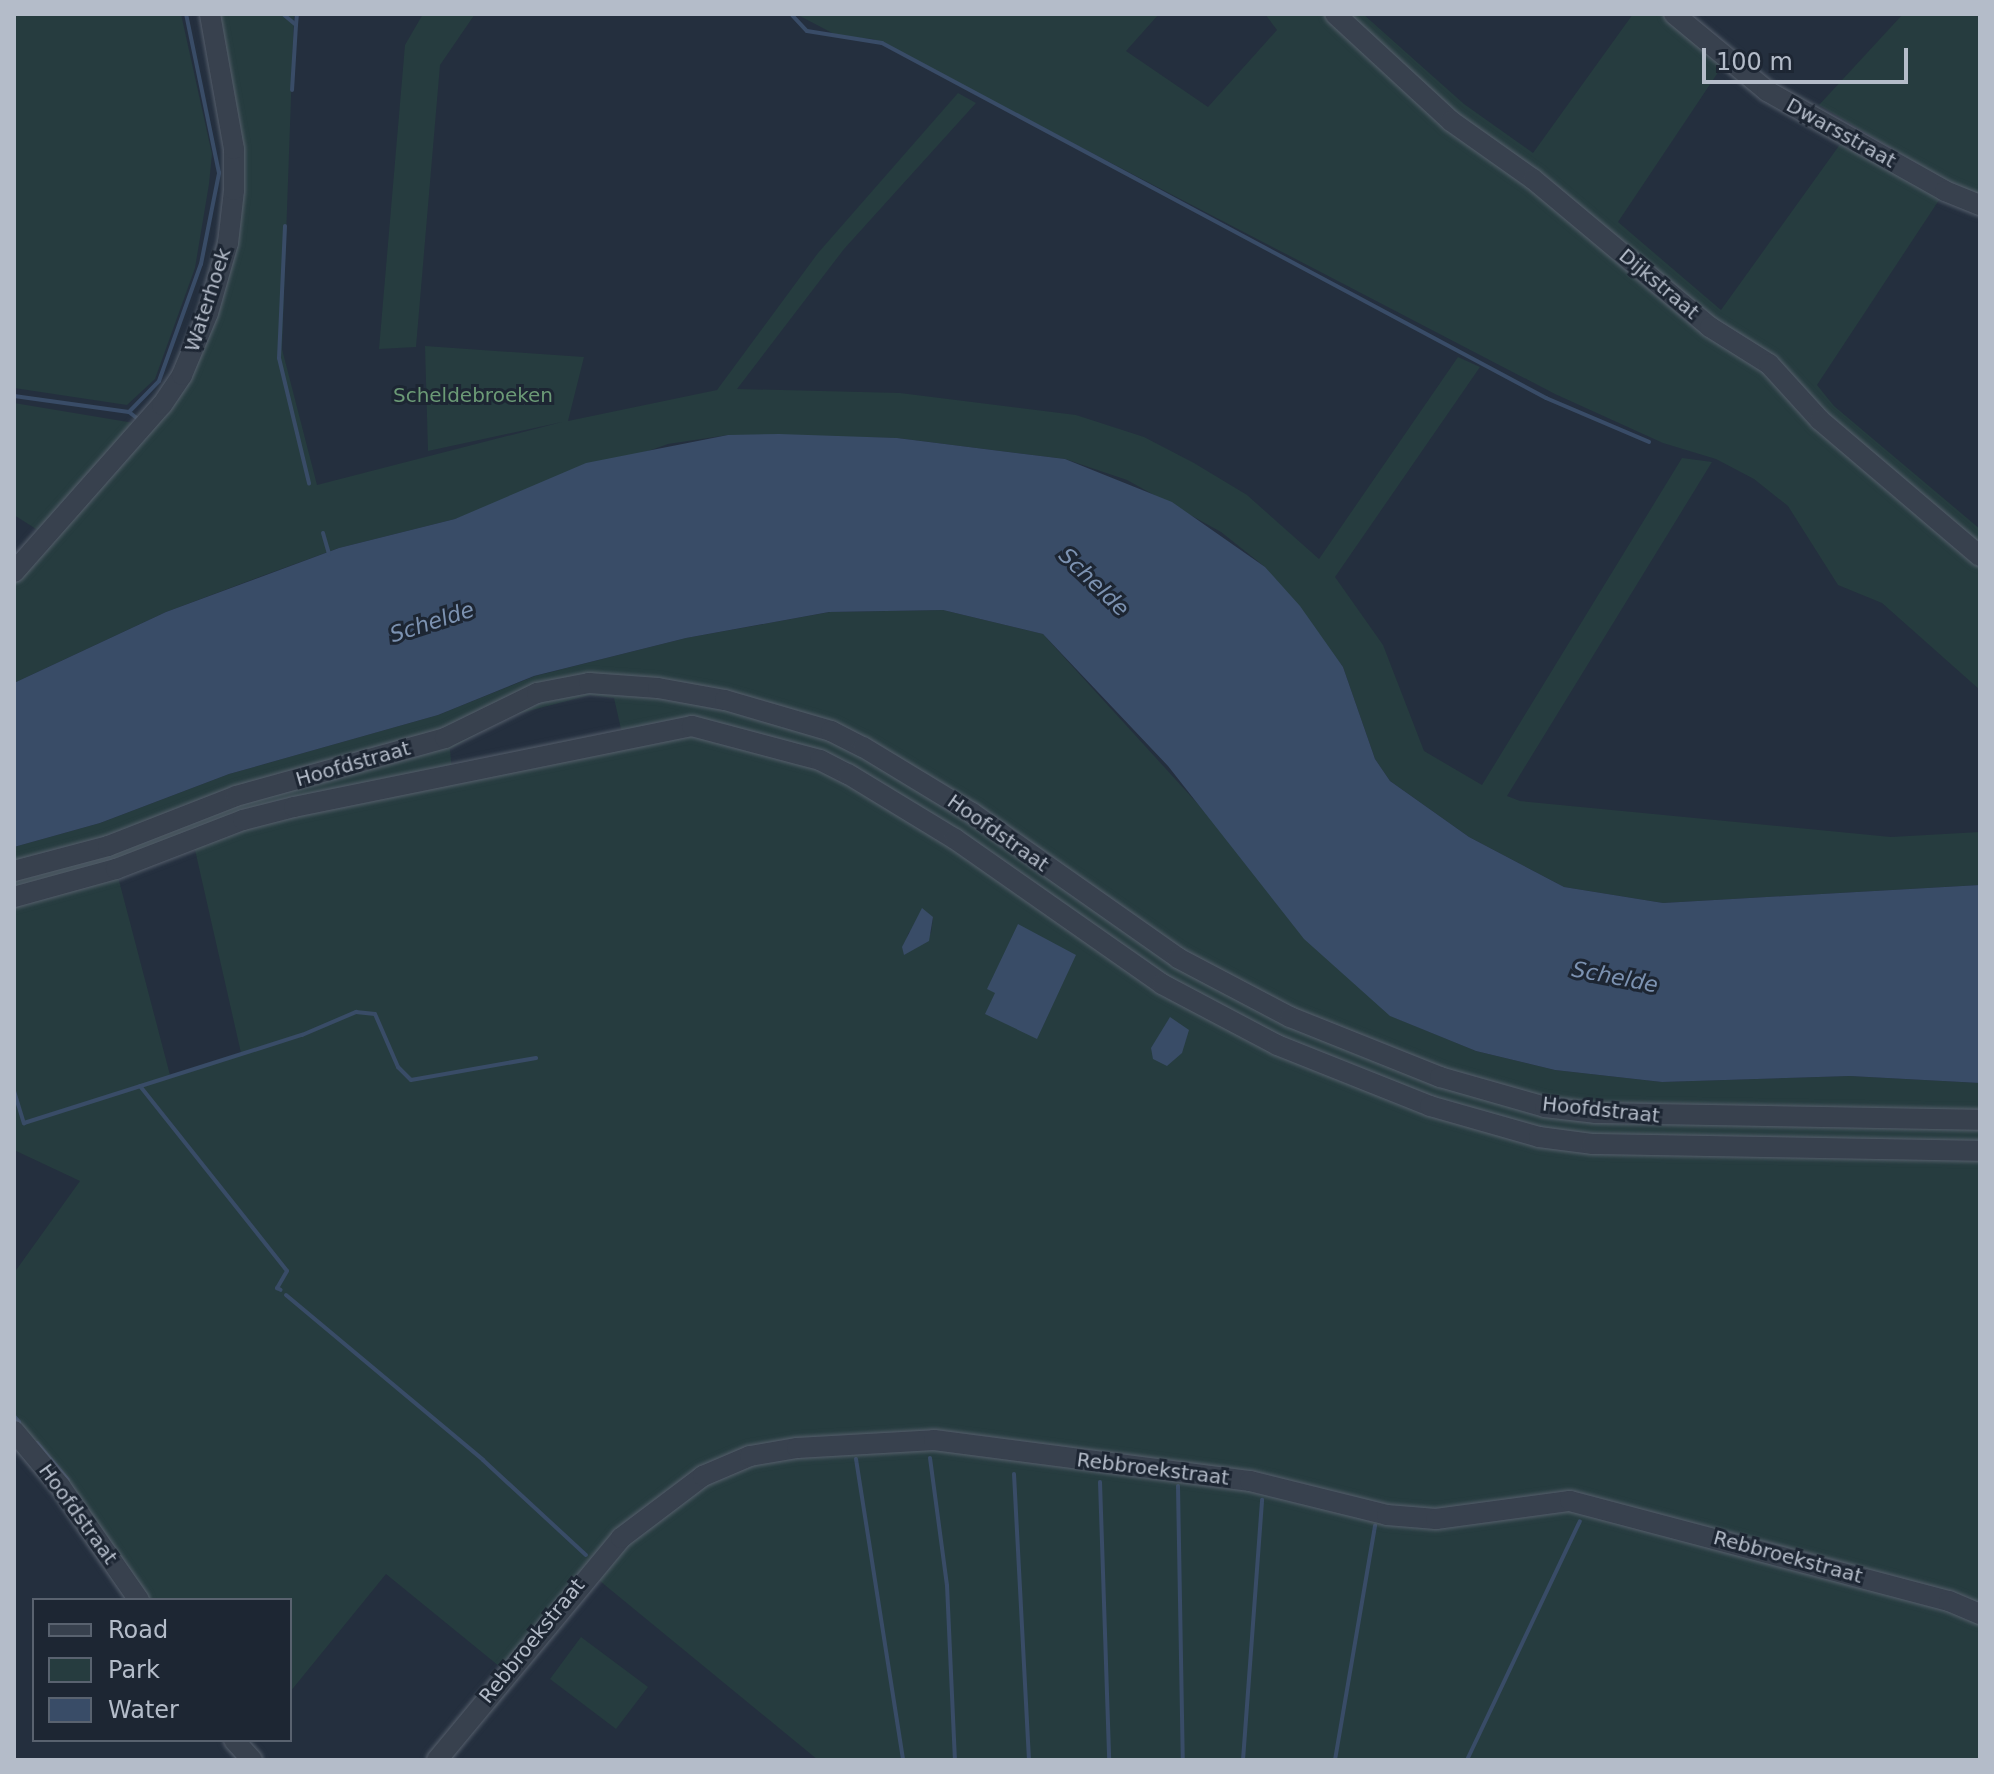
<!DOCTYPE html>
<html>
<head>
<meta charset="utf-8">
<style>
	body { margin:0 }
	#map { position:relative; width:1994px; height:1774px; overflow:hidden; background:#242f3e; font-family:"DejaVu Sans",sans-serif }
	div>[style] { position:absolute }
	.green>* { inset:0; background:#263c3f }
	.water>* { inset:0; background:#394c67 }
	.stream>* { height:4px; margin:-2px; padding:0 2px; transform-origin:2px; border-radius:2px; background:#394c67 }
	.roads { filter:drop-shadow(0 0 2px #565f6c) drop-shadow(0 0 2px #565f6c) }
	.minor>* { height:20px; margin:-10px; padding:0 10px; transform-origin:10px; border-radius:10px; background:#38414e }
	span { translate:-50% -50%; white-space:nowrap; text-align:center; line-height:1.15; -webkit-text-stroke:6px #1d2633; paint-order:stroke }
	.street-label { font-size:20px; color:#b4bcc9 }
	.park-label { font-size:20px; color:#6b9a76 }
	.water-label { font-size:22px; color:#7c92b1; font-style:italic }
	.frame { position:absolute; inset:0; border:16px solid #b4bcc9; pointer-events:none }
	.legend { position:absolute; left:32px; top:1598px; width:260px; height:144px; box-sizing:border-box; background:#1d2633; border:2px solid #59626f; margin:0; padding:10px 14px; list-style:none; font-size:24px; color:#b4bcc9 }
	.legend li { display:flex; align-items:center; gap:16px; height:40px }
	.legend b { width:40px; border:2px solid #59626f }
	.scale { position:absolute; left:1702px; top:48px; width:206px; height:36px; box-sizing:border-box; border:4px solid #b4bcc9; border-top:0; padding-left:10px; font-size:24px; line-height:28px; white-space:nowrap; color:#b4bcc9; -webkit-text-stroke:6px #1d2633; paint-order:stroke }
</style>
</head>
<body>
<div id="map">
	<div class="green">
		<i style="clip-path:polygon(14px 14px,181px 14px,212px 154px,209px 184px,195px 268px,155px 379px,127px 405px,14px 388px)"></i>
		<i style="clip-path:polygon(216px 14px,294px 14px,282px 349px,317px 485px,562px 422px,428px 451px,425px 346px,584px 357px,568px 421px,717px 390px,818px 253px,958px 93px,976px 103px,844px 249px,737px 389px,900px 393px,1076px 415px,1144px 437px,1194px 463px,1247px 495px,1319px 559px,1458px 357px,1480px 367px,1335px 577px,1383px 645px,1424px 751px,1482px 785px,1682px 458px,1712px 462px,1507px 796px,1520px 801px,1891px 837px,1980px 832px,1980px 885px,1663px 903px,1564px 887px,1469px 837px,1390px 781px,1375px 759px,1343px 667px,1265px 567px,1221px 532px,1127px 480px,1065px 459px,897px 438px,728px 435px,668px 444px,455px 519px,339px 548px,262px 576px,166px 612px,14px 683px,14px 572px,44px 534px,14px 515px,14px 403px,140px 424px,162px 405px,236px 236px)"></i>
		<i style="clip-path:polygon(423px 14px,475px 14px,440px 65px,416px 347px,379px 349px,405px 45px)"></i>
		<i style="clip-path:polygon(796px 14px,1159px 14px,1126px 51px,1208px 107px,1277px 30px,1265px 14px,1363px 14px,1464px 104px,1533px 153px,1633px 14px,1674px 14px,1727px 59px,1618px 222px,1721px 310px,1846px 136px,1945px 191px,1817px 385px,1834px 406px,1980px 529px,1980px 690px,1882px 603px,1838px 585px,1788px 506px,1754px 479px,1716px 459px,1663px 443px,1555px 394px,873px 39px,838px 36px)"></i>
		<i style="clip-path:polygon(1903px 14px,1980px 14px,1980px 195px,1965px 192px,1819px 105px)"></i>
		<i style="clip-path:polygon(evenodd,943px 610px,1043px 634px,1391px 1016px,1476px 1051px,1555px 1070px,1662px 1082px,1850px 1076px,1980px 1083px,1980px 1760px,818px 1760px,589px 1572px,505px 1671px,386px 1574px,290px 1692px,290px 1600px,139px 1600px,14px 1431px,14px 1273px,80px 1181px,14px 1150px,14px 847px,100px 823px,229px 774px,438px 715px,535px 676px,686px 638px,830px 612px,943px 610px,590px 695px,614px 698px,623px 738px,452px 772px,450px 749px,509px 716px,590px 695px,943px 610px,193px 841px,241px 1053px,170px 1075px,117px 873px,193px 841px,943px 610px,921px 916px,933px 917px,931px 933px,904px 955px,908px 934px,921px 916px)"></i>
		<i style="clip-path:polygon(581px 1637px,648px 1687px,616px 1729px,550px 1679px)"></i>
	</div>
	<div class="water">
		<i style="clip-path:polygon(779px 434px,897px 438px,1065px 459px,1172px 502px,1265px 567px,1300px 606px,1343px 667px,1375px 759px,1390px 781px,1469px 837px,1564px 887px,1663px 903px,1980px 885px,1980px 1083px,1850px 1076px,1662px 1082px,1555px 1070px,1476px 1051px,1390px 1016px,1304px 939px,1168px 766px,1043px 634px,943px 610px,829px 612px,686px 638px,534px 676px,438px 715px,229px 774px,100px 823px,14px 847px,14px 683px,166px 612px,339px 548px,455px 519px,586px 463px,728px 435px)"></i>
		<i style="clip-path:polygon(922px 908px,933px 917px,929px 941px,904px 955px,902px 947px)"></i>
		<i style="clip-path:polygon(1018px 924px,1076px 955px,1037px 1039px,985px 1014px,995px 993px,987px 989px)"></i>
		<i style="clip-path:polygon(1170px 1017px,1189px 1030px,1182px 1053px,1167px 1066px,1153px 1059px,1151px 1048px)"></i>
	</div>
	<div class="stream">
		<i style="left:283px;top:14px;width:17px;rotate:40deg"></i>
		<i style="left:296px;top:25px;width:65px;rotate:93.5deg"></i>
		<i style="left:791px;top:14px;width:23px;rotate:47deg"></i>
		<i style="left:807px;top:31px;width:76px;rotate:9.1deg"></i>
		<i style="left:882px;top:43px;width:753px;rotate:28.13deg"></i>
		<i style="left:1546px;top:398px;width:112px;rotate:23.1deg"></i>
		<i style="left:296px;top:25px;width:11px;rotate:-85deg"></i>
		<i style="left:285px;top:226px;width:132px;rotate:92.6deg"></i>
		<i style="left:279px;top:358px;width:129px;rotate:76.5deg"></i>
		<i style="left:14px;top:396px;width:116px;rotate:7.9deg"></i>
		<i style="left:129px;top:412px;width:11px;rotate:38deg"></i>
		<i style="left:129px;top:412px;width:43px;rotate:-45.9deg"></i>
		<i style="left:159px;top:381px;width:124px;rotate:-70.3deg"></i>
		<i style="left:201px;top:264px;width:93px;rotate:-78.8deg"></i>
		<i style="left:219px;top:173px;width:162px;rotate:-101.7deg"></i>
		<i style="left:323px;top:533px;width:22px;rotate:74deg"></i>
		<i style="left:140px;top:1086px;width:236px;rotate:51.5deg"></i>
		<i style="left:287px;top:1271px;width:20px;rotate:120deg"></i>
		<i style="left:277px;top:1288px;width:4px;rotate:27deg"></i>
		<i style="left:14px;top:1091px;width:34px;rotate:73deg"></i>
		<i style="left:24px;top:1123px;width:292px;rotate:-17.6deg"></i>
		<i style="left:302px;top:1035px;width:59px;rotate:-23.1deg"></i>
		<i style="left:356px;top:1012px;width:19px;rotate:6deg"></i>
		<i style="left:375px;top:1014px;width:58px;rotate:66.5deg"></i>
		<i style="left:398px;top:1067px;width:18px;rotate:45deg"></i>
		<i style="left:411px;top:1080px;width:127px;rotate:-10deg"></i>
		<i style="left:286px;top:1295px;width:257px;rotate:39.9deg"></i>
		<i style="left:483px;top:1460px;width:140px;rotate:42.7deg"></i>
		<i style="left:14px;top:1416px;width:8px;rotate:50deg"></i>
		<i style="left:37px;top:1443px;width:48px;rotate:50deg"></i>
		<i style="left:930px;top:1458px;width:128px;rotate:82.4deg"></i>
		<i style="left:947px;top:1585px;width:175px;rotate:87.4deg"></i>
		<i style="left:856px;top:1459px;width:305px;rotate:81.1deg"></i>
		<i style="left:1014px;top:1474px;width:286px;rotate:87deg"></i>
		<i style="left:1100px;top:1482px;width:278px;rotate:88.1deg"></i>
		<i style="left:1178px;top:1486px;width:274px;rotate:89deg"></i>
		<i style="left:1243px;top:1760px;width:261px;rotate:-85.8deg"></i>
		<i style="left:1335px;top:1760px;width:238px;rotate:-80.3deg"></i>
		<i style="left:1467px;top:1760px;width:264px;rotate:-64.7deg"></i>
	</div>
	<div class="roads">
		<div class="minor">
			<i style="left:1335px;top:14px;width:158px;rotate:42.7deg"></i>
			<i style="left:1451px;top:121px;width:100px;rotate:35.3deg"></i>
			<i style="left:1533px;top:179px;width:231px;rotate:39.9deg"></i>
			<i style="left:1710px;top:327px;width:70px;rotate:32.1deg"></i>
			<i style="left:1769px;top:364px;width:76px;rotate:47.7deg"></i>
			<i style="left:1820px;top:420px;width:210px;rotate:40.4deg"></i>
			<i style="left:1674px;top:14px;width:121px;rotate:39.6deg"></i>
			<i style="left:1767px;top:91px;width:204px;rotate:29.3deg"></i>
			<i style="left:1945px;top:191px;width:38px;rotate:22deg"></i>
			<i style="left:14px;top:572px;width:223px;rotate:-48.5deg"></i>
			<i style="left:162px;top:405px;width:36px;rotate:-56deg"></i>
			<i style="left:182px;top:375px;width:67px;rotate:-67.2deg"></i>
			<i style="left:208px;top:313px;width:73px;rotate:-74.1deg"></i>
			<i style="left:228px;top:243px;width:53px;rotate:-83.5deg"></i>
			<i style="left:234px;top:190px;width:41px;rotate:-90deg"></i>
			<i style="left:234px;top:149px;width:137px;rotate:-100.1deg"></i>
			<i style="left:14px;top:871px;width:97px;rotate:-14.9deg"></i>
			<i style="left:108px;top:846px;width:137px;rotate:-21.3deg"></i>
			<i style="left:236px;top:796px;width:217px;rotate:-15.5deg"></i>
			<i style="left:445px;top:738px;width:102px;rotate:-26.1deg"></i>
			<i style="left:537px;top:693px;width:53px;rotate:-10.9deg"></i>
			<i style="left:589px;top:683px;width:69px;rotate:4.1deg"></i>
			<i style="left:658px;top:688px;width:68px;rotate:10.2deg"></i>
			<i style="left:725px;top:700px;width:110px;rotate:16.3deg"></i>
			<i style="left:831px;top:731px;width:36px;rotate:27deg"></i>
			<i style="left:863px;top:747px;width:127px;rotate:31.2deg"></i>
			<i style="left:972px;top:813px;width:252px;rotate:35.1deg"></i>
			<i style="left:1178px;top:958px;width:127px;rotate:27.8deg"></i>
			<i style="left:1290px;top:1017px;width:162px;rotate:21.8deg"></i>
			<i style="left:1440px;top:1077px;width:109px;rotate:15.9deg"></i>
			<i style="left:1545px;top:1107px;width:50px;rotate:6.8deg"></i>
			<i style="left:1595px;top:1113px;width:385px;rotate:1deg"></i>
			<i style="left:14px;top:897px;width:106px;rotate:-15.4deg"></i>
			<i style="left:116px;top:869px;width:136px;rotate:-21.1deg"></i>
			<i style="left:243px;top:820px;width:53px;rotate:-14.3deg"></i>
			<i style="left:294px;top:807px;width:406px;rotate:-11.5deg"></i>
			<i style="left:692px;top:726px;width:132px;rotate:14.9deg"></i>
			<i style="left:820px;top:760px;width:31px;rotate:27deg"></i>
			<i style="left:848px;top:774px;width:125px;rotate:31.3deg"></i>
			<i style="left:955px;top:839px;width:253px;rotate:35deg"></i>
			<i style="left:1162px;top:984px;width:130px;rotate:27.9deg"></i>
			<i style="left:1277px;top:1045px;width:165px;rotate:21.7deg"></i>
			<i style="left:1430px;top:1106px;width:113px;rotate:15.9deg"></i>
			<i style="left:1539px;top:1137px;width:53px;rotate:7.5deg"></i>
			<i style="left:1592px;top:1144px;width:388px;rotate:1deg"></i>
			<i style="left:14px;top:1431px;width:72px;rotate:50.1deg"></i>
			<i style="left:60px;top:1486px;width:139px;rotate:55.3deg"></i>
			<i style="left:234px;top:1740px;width:27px;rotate:48deg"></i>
			<i style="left:437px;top:1760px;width:288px;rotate:-50.3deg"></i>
			<i style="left:621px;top:1538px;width:103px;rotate:-37.1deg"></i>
			<i style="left:703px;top:1476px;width:51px;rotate:-23.1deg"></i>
			<i style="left:750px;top:1456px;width:48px;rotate:-9.7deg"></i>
			<i style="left:797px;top:1448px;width:137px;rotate:-3.3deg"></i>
			<i style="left:934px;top:1440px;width:319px;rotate:7.4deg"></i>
			<i style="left:1250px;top:1481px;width:141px;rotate:13.9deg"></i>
			<i style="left:1387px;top:1515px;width:49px;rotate:4.7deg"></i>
			<i style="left:1436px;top:1519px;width:135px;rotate:-7.7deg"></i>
			<i style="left:1570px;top:1501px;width:392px;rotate:14.8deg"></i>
			<i style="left:1949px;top:1601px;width:34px;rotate:23deg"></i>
		</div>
	</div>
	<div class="street-label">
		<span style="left:1841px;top:133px;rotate:29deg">Dwarsstraat</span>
		<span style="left:1659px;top:284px;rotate:40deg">Dijkstraat</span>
		<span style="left:208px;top:300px;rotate:-72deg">Waterhoek</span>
		<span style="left:353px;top:764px;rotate:-16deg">Hoofdstraat</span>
		<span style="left:998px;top:833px;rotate:35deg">Hoofdstraat</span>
		<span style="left:1601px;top:1110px;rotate:6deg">Hoofdstraat</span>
		<span style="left:1153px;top:1469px;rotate:7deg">Rebbroekstraat</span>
		<span style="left:78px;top:1514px;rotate:54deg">Hoofdstraat</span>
		<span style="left:1788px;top:1557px;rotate:15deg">Rebbroekstraat</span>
		<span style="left:532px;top:1641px;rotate:-51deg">Rebbroekstraat</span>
	</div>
	<div class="park-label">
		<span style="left:473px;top:395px">Scheldebroeken</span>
	</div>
	<div class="water-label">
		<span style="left:1094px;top:582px;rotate:44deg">Schelde</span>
		<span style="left:432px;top:622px;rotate:-18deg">Schelde</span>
		<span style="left:1615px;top:977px;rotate:11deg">Schelde</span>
	</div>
	<div class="frame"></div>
	<ul class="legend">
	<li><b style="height:10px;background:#38414e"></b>Road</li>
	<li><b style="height:22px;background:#263c3f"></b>Park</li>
	<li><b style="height:22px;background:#394c67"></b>Water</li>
	</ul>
	<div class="scale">100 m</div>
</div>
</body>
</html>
